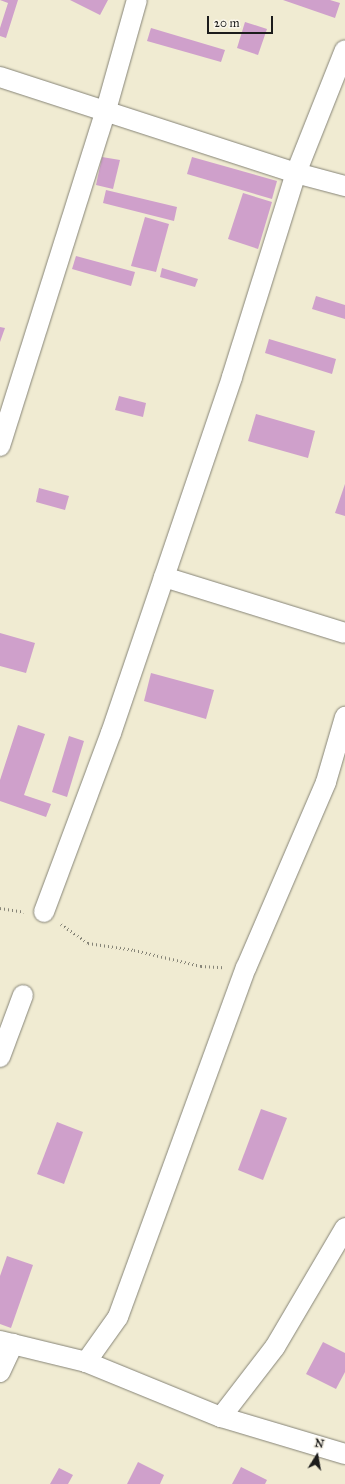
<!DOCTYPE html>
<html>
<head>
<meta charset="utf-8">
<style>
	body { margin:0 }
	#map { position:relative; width:345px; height:1484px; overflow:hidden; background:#f0ebd2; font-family:"IM FELL Great Primer",serif }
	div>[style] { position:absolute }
	.building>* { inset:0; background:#cfa0cb }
	.path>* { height:2.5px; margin-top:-1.25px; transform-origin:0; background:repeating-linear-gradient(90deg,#868477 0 1px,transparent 0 4px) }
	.roads { filter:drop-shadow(0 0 1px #868477) drop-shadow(0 0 1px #868477) }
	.minor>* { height:20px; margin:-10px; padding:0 10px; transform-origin:10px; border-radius:10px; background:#fff }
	span { translate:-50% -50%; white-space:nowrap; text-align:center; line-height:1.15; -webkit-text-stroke:3px #fbf7ec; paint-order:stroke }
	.north { position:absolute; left:297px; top:1436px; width:40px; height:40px; -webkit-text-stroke:3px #fbf7ec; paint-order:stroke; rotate:11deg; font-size:11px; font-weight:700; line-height:16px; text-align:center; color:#1c1c1c }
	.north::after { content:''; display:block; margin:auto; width:14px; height:18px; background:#1c1c1c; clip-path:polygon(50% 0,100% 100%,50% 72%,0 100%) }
	.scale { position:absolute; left:207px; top:16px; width:66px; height:18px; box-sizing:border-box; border:2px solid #1c1c1c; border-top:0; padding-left:5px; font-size:12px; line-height:14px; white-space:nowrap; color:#1c1c1c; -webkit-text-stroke:3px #fbf7ec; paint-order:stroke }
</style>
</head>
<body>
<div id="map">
	<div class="building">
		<i style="clip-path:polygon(0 0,18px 0,6px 38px,0 36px,0 28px,8px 3px)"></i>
		<i style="clip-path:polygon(70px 0,108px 0,100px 15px)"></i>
		<i style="clip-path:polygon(283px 0,330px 0,340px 3px,335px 18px)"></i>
		<i style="clip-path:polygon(245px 22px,267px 29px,258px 55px,237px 48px)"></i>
		<i style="clip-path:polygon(151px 28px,225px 50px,221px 62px,147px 41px)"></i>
		<i style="clip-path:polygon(102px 157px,120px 160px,113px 189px,96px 185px)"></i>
		<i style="clip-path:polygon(192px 157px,277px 181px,272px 199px,187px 174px)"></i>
		<i style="clip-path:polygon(106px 190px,177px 207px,174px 221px,103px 203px)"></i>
		<i style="clip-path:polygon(243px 193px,272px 202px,258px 249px,228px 239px)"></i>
		<i style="clip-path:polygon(145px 217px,169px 224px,156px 272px,131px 266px)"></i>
		<i style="clip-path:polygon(76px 256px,135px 272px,131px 286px,72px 269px)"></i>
		<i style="clip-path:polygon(162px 268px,198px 279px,195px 287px,160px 277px)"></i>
		<i style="clip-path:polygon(316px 296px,345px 305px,345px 319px,312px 309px)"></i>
		<i style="clip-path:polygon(0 327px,5px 328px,0 342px)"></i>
		<i style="clip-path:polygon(269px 339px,336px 359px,332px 374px,265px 353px)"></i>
		<i style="clip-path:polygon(119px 396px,146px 403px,143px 417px,115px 410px)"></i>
		<i style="clip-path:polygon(256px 414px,315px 431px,308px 458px,248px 441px)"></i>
		<i style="clip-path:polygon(345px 484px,345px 516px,335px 513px)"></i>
		<i style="clip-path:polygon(39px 488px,69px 496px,65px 510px,36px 502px)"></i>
		<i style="clip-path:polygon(0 633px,35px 643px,26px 673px,0 666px)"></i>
		<i style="clip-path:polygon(151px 673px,214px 690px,206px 719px,144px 701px)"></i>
		<i style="clip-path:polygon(18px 725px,45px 734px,24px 795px,51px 804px,46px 817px,0 801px,0 780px)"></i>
		<i style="clip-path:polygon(69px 736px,84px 741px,67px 797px,52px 792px)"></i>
		<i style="clip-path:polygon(261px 1109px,287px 1118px,263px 1180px,238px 1170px)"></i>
		<i style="clip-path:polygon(57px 1122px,83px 1132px,64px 1184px,37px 1174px)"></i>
		<i style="clip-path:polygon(7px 1256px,33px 1265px,11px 1328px,0 1324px,0 1276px)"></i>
		<i style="clip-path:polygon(323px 1342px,345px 1353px,345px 1372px,336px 1389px,306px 1374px)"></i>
		<i style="clip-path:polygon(138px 1462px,164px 1475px,160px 1484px,127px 1484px)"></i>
		<i style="clip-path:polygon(241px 1467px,267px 1480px,265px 1484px,232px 1484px)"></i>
		<i style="clip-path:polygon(59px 1468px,73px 1475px,68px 1484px,50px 1484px)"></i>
	</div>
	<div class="path">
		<i style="left:0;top:908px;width:24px;rotate:9deg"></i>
		<i style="left:61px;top:924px;width:33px;rotate:35deg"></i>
		<i style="left:88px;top:943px;width:47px;rotate:8.7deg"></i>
		<i style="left:134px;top:950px;width:69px;rotate:13.4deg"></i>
		<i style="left:201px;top:966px;width:22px;rotate:3deg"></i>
	</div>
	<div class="roads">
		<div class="minor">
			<i style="left:0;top:77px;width:311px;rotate:18deg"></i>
			<i style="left:296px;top:173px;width:51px;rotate:14.9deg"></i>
			<i style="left:0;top:446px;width:352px;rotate:-72.5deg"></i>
			<i style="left:106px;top:110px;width:114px;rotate:-74.3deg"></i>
			<i style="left:164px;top:577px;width:189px;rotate:17.2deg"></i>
			<i style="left:44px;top:912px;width:191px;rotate:-69.5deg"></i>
			<i style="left:111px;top:733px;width:376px;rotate:-71.2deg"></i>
			<i style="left:232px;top:377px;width:214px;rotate:-72.6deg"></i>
			<i style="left:296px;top:173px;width:132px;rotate:-68.3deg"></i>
			<i style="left:0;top:1057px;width:66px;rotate:-69.6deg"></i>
			<i style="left:0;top:1341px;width:89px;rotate:13.7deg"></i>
			<i style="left:86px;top:1362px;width:146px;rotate:22.2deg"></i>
			<i style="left:221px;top:1417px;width:129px;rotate:16.6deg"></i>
			<i style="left:86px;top:1362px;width:55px;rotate:-54.6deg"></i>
			<i style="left:118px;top:1317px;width:372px;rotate:-69.9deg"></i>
			<i style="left:246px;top:968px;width:202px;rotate:-66.7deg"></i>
			<i style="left:326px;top:782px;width:68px;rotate:-73.7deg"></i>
			<i style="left:0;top:1372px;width:31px;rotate:-65deg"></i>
			<i style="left:221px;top:1417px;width:88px;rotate:-52.4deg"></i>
			<i style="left:275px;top:1347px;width:138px;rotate:-59.5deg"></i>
		</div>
	</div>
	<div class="north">N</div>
	<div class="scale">20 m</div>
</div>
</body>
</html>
